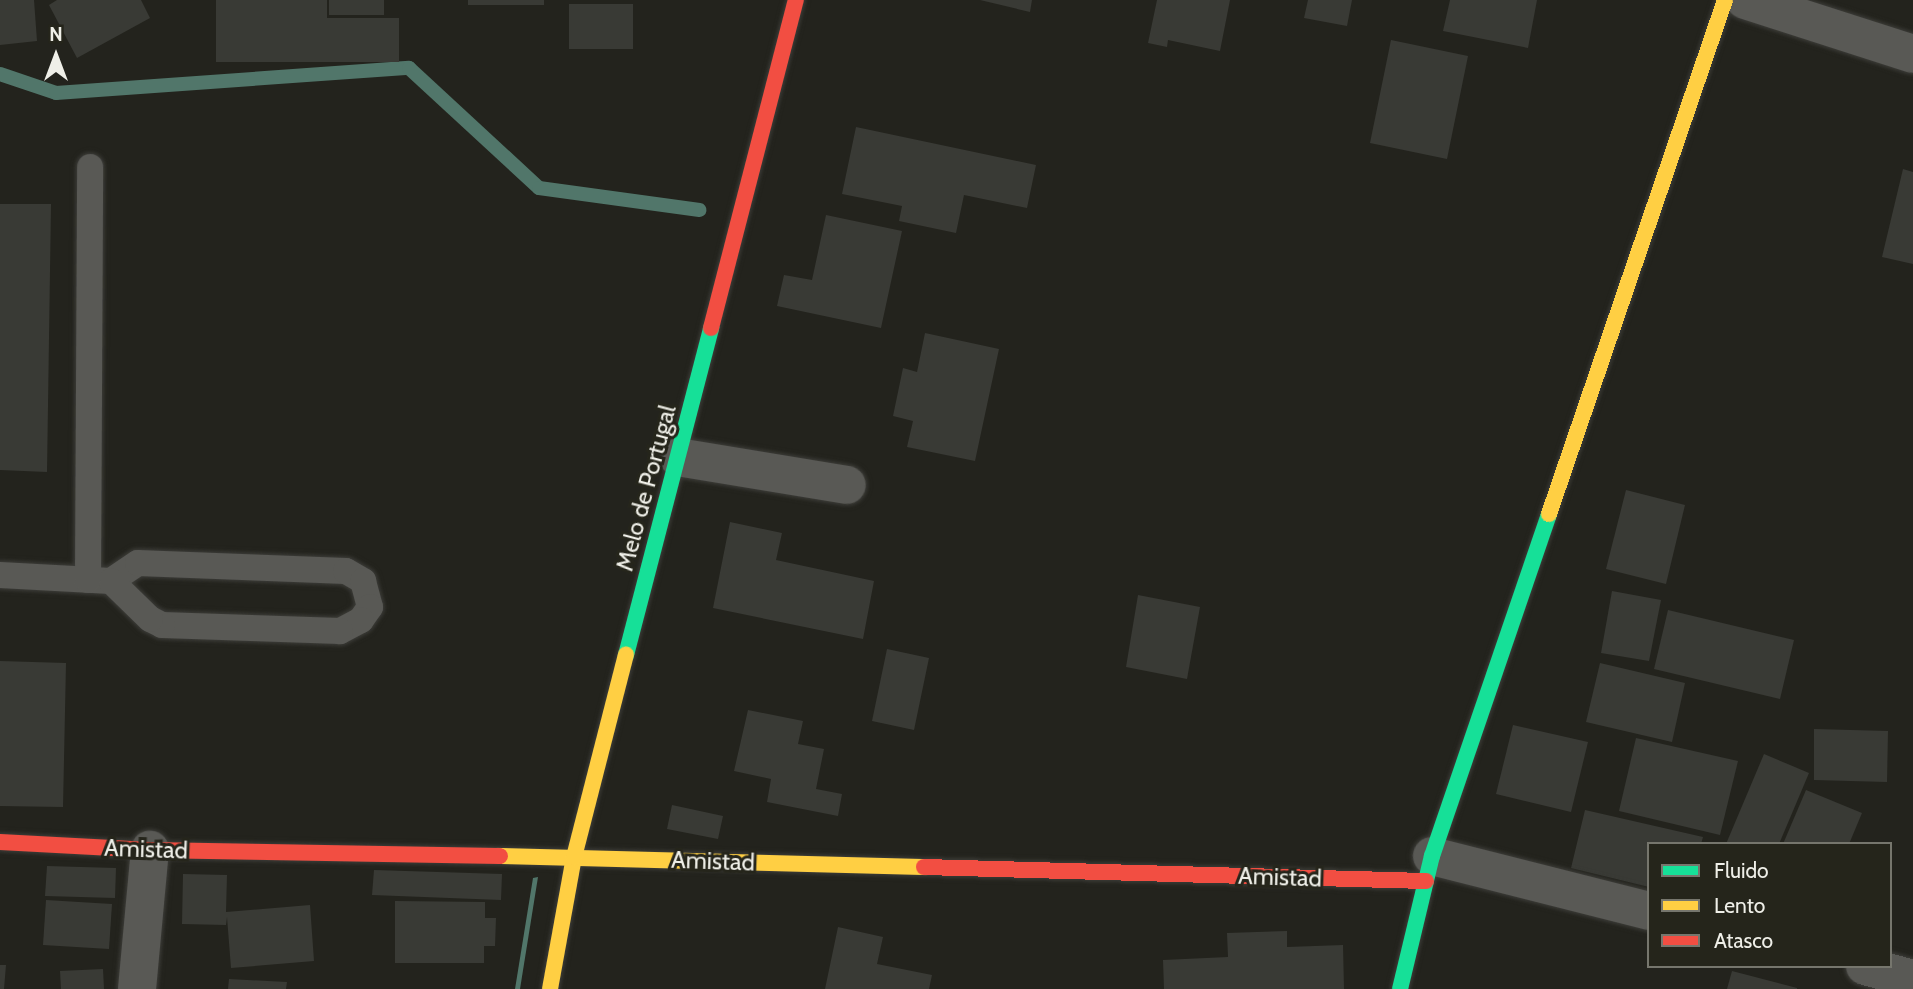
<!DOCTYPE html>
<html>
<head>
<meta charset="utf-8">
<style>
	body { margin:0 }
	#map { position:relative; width:1913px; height:989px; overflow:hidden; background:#23231d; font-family:Cabin,sans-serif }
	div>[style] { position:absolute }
	.water>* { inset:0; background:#51766a }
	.stream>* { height:14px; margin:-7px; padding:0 7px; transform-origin:7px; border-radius:7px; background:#51766a }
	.building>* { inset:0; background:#393a35 }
	.roads { filter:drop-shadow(0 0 2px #3d3d39) drop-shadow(0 0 2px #3d3d39) }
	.lane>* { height:26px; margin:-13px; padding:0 13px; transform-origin:13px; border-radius:13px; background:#595955 }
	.street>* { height:38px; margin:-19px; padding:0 19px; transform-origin:19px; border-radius:19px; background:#595955 }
	.fast>* { height:16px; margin:-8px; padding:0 8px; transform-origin:8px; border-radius:8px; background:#16e098 }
	.slow>* { height:16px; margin:-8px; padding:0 8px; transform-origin:8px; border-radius:8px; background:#ffcf43 }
	.jam>* { height:16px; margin:-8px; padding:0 8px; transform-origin:8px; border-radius:8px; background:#f24e42 }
	span { translate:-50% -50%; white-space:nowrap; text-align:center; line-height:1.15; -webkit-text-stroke:6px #25251b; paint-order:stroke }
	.street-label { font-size:24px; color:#efefe8 }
	.legend { position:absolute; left:1647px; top:842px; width:245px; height:126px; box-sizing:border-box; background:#25251b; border:2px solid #76766d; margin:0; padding:9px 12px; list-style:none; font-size:21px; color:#efefe8 }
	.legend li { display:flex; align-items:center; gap:14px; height:35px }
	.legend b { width:35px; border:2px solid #76766d }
	.north { position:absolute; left:21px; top:21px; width:70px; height:70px; -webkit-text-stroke:5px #25251b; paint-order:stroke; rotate:0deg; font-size:19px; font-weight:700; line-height:28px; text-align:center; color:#efefe8 }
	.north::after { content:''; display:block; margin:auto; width:24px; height:32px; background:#efefe8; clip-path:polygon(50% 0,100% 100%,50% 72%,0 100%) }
</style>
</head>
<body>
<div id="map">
	<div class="water">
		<i style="clip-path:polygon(538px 877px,520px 989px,515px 989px,533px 878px)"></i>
	</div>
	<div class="stream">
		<i style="left:0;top:74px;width:59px;rotate:18.7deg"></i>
		<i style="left:56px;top:93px;width:354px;rotate:-4.1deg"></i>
		<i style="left:409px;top:68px;width:177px;rotate:42.7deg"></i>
		<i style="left:539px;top:188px;width:162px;rotate:7.8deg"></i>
	</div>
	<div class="building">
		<i style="clip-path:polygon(0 0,34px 0,37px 41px,0 45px)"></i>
		<i style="clip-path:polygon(57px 0,141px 0,150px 18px,77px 58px,49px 5px)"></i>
		<i style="clip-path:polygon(216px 0,327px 0,327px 18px,399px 18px,399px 62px,216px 62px)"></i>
		<i style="clip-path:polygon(329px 0,384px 0,384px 15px,329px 15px)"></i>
		<i style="clip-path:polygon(468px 0,544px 0,544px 5px,468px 5px)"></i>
		<i style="clip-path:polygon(980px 0,1032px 0,1030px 12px)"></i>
		<i style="clip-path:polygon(1157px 0,1230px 0,1220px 51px,1168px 40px,1167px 47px,1148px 43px)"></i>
		<i style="clip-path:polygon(1308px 0,1352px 0,1347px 26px,1304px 18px)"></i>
		<i style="clip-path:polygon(1450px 0,1537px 0,1528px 48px,1443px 31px)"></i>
		<i style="clip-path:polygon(569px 4px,633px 4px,633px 49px,569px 49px)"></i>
		<i style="clip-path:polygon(1391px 40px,1468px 56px,1447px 159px,1370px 143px)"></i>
		<i style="clip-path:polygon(856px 127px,1036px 165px,1027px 208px,964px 195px,956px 233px,899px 221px,902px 206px,842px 194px)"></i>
		<i style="clip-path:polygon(1903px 169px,1913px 172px,1913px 264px,1882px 257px)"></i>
		<i style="clip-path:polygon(0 204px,51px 204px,47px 472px,0 470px)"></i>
		<i style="clip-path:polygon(826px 215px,902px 231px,881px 328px,777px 306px,784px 275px,812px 280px)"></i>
		<i style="clip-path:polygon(925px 333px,999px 349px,975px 461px,907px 447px,913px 421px,893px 416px,903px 368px,917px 372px)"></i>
		<i style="clip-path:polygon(1626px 490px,1685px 505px,1666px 584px,1606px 569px)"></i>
		<i style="clip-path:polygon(730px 522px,782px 533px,776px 560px,874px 581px,863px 639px,713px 608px)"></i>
		<i style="clip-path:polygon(1612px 591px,1661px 600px,1649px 661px,1601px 653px)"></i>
		<i style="clip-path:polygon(1138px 595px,1200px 607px,1187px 679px,1126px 667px)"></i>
		<i style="clip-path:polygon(1668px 610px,1794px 640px,1780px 699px,1654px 669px)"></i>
		<i style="clip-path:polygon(887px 649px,929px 658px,914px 730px,872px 721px)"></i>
		<i style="clip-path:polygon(0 661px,66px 663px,63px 807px,0 806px)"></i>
		<i style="clip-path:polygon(1600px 663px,1685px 683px,1672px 742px,1586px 722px)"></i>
		<i style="clip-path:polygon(748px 710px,803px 721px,798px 744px,824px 749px,816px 789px,842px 794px,838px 816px,767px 802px,771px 779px,734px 771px)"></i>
		<i style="clip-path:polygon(1513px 725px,1588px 742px,1571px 812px,1496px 794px)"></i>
		<i style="clip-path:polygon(1814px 729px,1888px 731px,1887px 782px,1814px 780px)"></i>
		<i style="clip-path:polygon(1636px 738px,1738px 761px,1720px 835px,1619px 811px)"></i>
		<i style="clip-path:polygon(1764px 754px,1809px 773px,1779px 844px,1726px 844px)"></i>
		<i style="clip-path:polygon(1806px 790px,1862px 813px,1849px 844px,1783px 844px)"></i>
		<i style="clip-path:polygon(672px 805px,723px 816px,718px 839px,667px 829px)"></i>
		<i style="clip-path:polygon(1585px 810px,1703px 837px,1701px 844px,1649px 844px,1649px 887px,1571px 868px)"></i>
		<i style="clip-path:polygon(47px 866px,116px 868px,115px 898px,45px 896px)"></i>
		<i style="clip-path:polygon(374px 870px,502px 874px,501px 900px,372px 895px)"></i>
		<i style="clip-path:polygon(183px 874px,227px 875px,226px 912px,310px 905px,314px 961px,231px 968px,227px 917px,226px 925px,182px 924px)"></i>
		<i style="clip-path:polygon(46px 900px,112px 904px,109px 949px,43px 945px)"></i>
		<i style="clip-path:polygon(395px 901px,485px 902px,485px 918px,496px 918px,495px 946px,484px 946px,484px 963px,395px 963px)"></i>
		<i style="clip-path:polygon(838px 927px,883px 937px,877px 964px,932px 975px,929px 989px,825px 989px)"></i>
		<i style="clip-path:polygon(1287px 931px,1287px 947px,1343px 945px,1344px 989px,1164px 989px,1163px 960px,1228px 957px,1227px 933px)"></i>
		<i style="clip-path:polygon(0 965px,6px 965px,4px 989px,0 989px)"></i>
		<i style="clip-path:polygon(103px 969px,104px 989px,61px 989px,60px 971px)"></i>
		<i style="clip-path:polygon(1732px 971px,1797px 988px,1797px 989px,1727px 989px)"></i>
		<i style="clip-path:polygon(229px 979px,287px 982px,286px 989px,228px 989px)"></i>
	</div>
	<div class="roads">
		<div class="lane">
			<i style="left:0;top:575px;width:111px;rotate:3.1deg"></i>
			<i style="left:111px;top:581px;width:32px;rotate:-34deg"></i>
			<i style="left:138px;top:563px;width:208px;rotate:2.2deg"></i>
			<i style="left:346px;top:571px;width:20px;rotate:30deg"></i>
			<i style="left:363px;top:581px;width:27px;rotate:75deg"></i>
			<i style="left:370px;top:607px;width:16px;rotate:125deg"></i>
			<i style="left:361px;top:620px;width:24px;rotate:152deg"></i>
			<i style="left:340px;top:631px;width:178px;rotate:-178.1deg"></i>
			<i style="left:162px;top:625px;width:13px;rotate:-153deg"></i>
			<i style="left:150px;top:619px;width:54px;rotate:-135.7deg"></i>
			<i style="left:88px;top:580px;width:413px;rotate:-89.7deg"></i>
		</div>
		<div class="street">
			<i style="left:1745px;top:0;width:176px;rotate:17.8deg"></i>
			<i style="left:678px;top:457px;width:171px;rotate:9.4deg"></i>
			<i style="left:1432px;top:856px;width:224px;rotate:14.2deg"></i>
			<i style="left:1865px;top:966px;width:50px;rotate:15.2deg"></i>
			<i style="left:137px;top:989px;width:140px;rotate:-84.7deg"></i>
		</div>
		<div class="fast">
			<i style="left:626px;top:655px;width:338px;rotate:-75.4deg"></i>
			<i style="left:1400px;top:989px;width:137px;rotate:-76.5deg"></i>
			<i style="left:1432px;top:856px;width:361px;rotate:-71.1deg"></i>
		</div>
		<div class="slow">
			<i style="left:1549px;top:514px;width:543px;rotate:-71.1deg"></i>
			<i style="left:500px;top:856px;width:424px;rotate:1.5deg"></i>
			<i style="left:550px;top:989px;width:134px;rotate:-79.7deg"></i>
			<i style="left:574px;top:857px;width:209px;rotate:-75.6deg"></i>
		</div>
		<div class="jam">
			<i style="left:711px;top:328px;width:339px;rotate:-75.5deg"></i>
			<i style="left:0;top:842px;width:150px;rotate:3.1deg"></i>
			<i style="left:150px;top:850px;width:350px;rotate:1deg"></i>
			<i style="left:924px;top:867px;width:502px;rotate:1.6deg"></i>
		</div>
	</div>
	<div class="street-label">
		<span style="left:646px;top:488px;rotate:-75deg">Melo de Portugal</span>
		<span style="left:146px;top:849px;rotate:2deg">Amistad</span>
		<span style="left:713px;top:861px;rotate:2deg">Amistad</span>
		<span style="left:1280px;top:877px;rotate:2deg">Amistad</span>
	</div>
	<ul class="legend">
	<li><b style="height:9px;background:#16e098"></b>Fluido</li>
	<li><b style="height:9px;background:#ffcf43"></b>Lento</li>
	<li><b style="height:9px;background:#f24e42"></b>Atasco</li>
	</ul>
	<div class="north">N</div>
</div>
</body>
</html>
